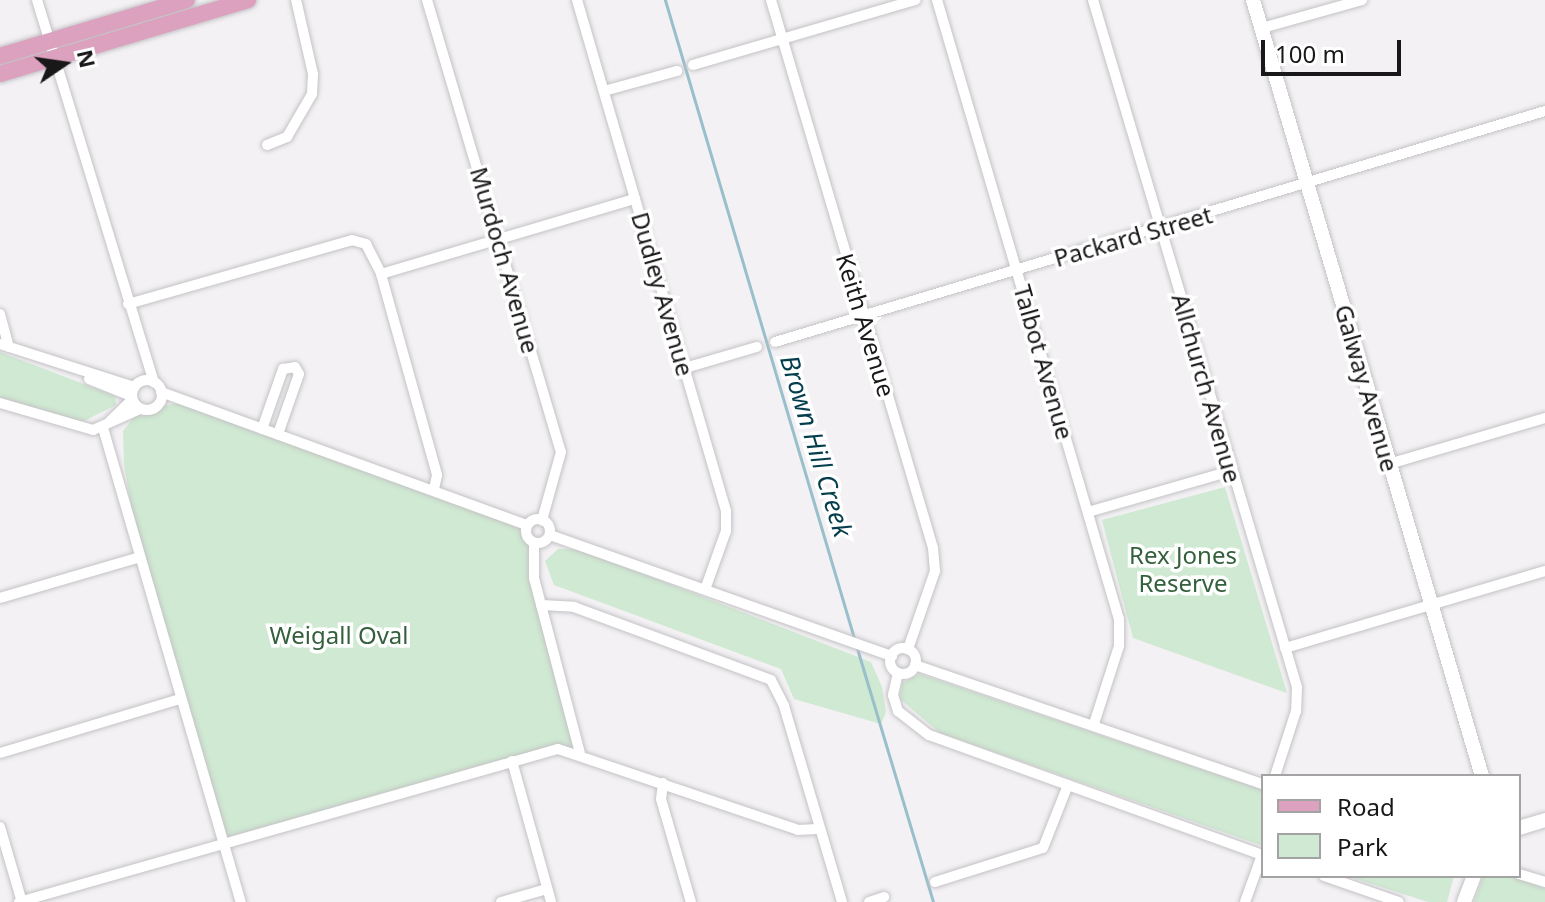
<!DOCTYPE html>
<html>
<head>
<meta charset="utf-8">
<style>
	body { margin:0 }
	#map { position:relative; width:1545px; height:902px; overflow:hidden; background:#f3f1f4; font-family:"Noto Sans",sans-serif }
	div>[style] { position:absolute }
	.green>* { inset:0; background:#cfe9d2 }
	.stream>* { height:3px; margin:-1.5px; padding:0 1.5px; transform-origin:1.5px; border-radius:1.5px; background:#99bfcb }
	.roads { filter:drop-shadow(0 0 2px #c4c2c5) drop-shadow(0 0 2px #c4c2c5) }
	.minor>* { height:10px; margin:-5px; padding:0 5px; transform-origin:5px; border-radius:5px; background:#fff }
	.minor>.ring { margin:-5px; padding:0; box-sizing:content-box; background:none; border:10px solid #fff; border-radius:50% }
	.tertiary>* { height:14px; margin:-7px; padding:0 7px; transform-origin:7px; border-radius:7px; background:#fff }
	.primary>* { height:16px; margin:-8px; padding:0 8px; transform-origin:8px; border-radius:8px; background:#dca1bf }
	span { translate:-50% -50%; white-space:nowrap; text-align:center; line-height:1.15; -webkit-text-stroke:7px #fff; paint-order:stroke }
	.street-label { font-size:24px; color:#191819 }
	.park-label { font-size:24px; color:#35603d }
	.water-label { font-size:26px; color:#043e4c; font-style:italic }
	.legend { position:absolute; left:1261px; top:774px; width:260px; height:104px; box-sizing:border-box; background:#fff; border:2px solid #a3a3a3; margin:0; padding:10px 14px; list-style:none; font-size:24px; color:#191819 }
	.legend li { display:flex; align-items:center; gap:16px; height:40px }
	.legend b { width:40px; border:2px solid #a3a3a3 }
	.north { position:absolute; left:24px; top:24px; width:80px; height:80px; -webkit-text-stroke:6px #fff; paint-order:stroke; rotate:77deg; font-size:22px; font-weight:700; line-height:32px; text-align:center; color:#191819 }
	.north::after { content:''; display:block; margin:auto; width:28px; height:36px; background:#191819; clip-path:polygon(50% 0,100% 100%,50% 72%,0 100%) }
	.scale { position:absolute; left:1261px; top:40px; width:140px; height:36px; box-sizing:border-box; border:4px solid #191819; border-top:0; padding-left:10px; font-size:24px; line-height:28px; white-space:nowrap; color:#191819; -webkit-text-stroke:6px #fff; paint-order:stroke }
</style>
</head>
<body>
<div id="map">
	<div class="green">
		<i style="clip-path:polygon(0 352px,115px 396px,116px 405px,80px 423px,0 398px)"></i>
		<i style="clip-path:polygon(187px 402px,527px 525px,527px 536px,534px 543px,534px 578px,580px 753px,558px 749px,223px 843px,140px 557px,124px 464px,123px 431px,140px 409px)"></i>
		<i style="clip-path:polygon(1225px 487px,1287px 693px,1133px 638px,1102px 520px)"></i>
		<i style="clip-path:polygon(558px 549px,579px 549px,871px 662px,882px 687px,886px 712px,881px 724px,794px 699px,781px 669px,554px 585px,545px 561px)"></i>
		<i style="clip-path:polygon(920px 674px,1263px 790px,1263px 846px,940px 733px,900px 699px,902px 683px)"></i>
		<i style="clip-path:polygon(1347px 876px,1454px 876px,1447px 902px,1428px 902px)"></i>
		<i style="clip-path:polygon(1483px 876px,1511px 876px,1545px 888px,1545px 902px,1474px 902px)"></i>
	</div>
	<div class="stream">
		<i style="left:665px;top:0;width:665px;rotate:73.5deg"></i>
		<i style="left:856px;top:645px;width:268px;rotate:73.3deg"></i>
	</div>
	<div class="roads">
		<div class="minor">
			<i style="left:37px;top:0;width:400px;rotate:73deg"></i>
			<i style="left:427px;top:0;width:471px;rotate:73.5deg"></i>
			<i style="left:561px;top:452px;width:71px;rotate:105.6deg"></i>
			<i style="left:577px;top:0;width:532px;rotate:73.74deg"></i>
			<i style="left:726px;top:511px;width:20px;rotate:90deg"></i>
			<i style="left:726px;top:531px;width:59px;rotate:109.7deg"></i>
			<i style="left:771px;top:0;width:571px;rotate:73.53deg"></i>
			<i style="left:933px;top:548px;width:23px;rotate:85deg"></i>
			<i style="left:935px;top:571px;width:83px;rotate:109.1deg"></i>
			<i style="left:937px;top:0;width:645px;rotate:73.62deg"></i>
			<i style="left:1119px;top:619px;width:27px;rotate:90deg"></i>
			<i style="left:1119px;top:646px;width:82px;rotate:107.8deg"></i>
			<i style="left:1093px;top:0;width:717px;rotate:73.46deg"></i>
			<i style="left:1297px;top:687px;width:24px;rotate:92deg"></i>
			<i style="left:1296px;top:711px;width:68px;rotate:107.9deg"></i>
			<i style="left:1262px;top:28px;width:104px;rotate:-15.6deg"></i>
			<i style="left:693px;top:65px;width:232px;rotate:-16.3deg"></i>
			<i style="left:604px;top:91px;width:76px;rotate:-15.3deg"></i>
			<i style="left:267px;top:145px;width:22px;rotate:-22deg"></i>
			<i style="left:287px;top:137px;width:50px;rotate:-59.8deg"></i>
			<i style="left:312px;top:94px;width:20px;rotate:-87deg"></i>
			<i style="left:313px;top:74px;width:76px;rotate:-102.9deg"></i>
			<i style="left:381px;top:274px;width:265px;rotate:-16.5deg"></i>
			<i style="left:128px;top:304px;width:233px;rotate:-15.9deg"></i>
			<i style="left:352px;top:240px;width:15px;rotate:16deg"></i>
			<i style="left:366px;top:244px;width:34px;rotate:63deg"></i>
			<i style="left:381px;top:274px;width:209px;rotate:74.4deg"></i>
			<i style="left:437px;top:475px;width:14px;rotate:102deg"></i>
			<i style="left:0;top:314px;width:34px;rotate:75deg"></i>
			<i style="left:775px;top:342px;width:804px;rotate:-16.7deg"></i>
			<i style="left:0;top:344px;width:141px;rotate:17.8deg"></i>
			<i style="left:685px;top:368px;width:75px;rotate:-16.3deg"></i>
			<i style="left:89px;top:379px;width:45px;rotate:22deg"></i>
			<i class="ring" style="left:132px;top:380px;width:20px;height:20px"></i>
			<i style="left:161px;top:392px;width:389px;rotate:20deg"></i>
			<i style="left:0;top:403px;width:97px;rotate:16.2deg"></i>
			<i style="left:93px;top:430px;width:51px;rotate:-24.1deg"></i>
			<i style="left:110px;top:421px;width:30px;rotate:-44deg"></i>
			<i style="left:103px;top:428px;width:494px;rotate:73.8deg"></i>
			<i style="left:262px;top:429px;width:64px;rotate:-70.7deg"></i>
			<i style="left:283px;top:369px;width:12px;rotate:-9deg"></i>
			<i style="left:295px;top:367px;width:8px;rotate:60deg"></i>
			<i style="left:299px;top:374px;width:64px;rotate:109.3deg"></i>
			<i style="left:1389px;top:464px;width:163px;rotate:-16.4deg"></i>
			<i style="left:1088px;top:512px;width:149px;rotate:-16deg"></i>
			<i class="ring" style="left:526px;top:519px;width:14px;height:14px"></i>
			<i style="left:550px;top:535px;width:363px;rotate:19.5deg"></i>
			<i style="left:534px;top:543px;width:35px;rotate:90deg"></i>
			<i style="left:534px;top:578px;width:181px;rotate:75.3deg"></i>
			<i style="left:0;top:598px;width:146px;rotate:-16.3deg"></i>
			<i style="left:541px;top:605px;width:33px;rotate:3deg"></i>
			<i style="left:574px;top:607px;width:210px;rotate:20.3deg"></i>
			<i style="left:771px;top:680px;width:29px;rotate:63deg"></i>
			<i style="left:784px;top:706px;width:204px;rotate:73.5deg"></i>
			<i style="left:1285px;top:648px;width:271px;rotate:-16.5deg"></i>
			<i class="ring" style="left:890px;top:648px;width:16px;height:16px"></i>
			<i style="left:915px;top:665px;width:368px;rotate:18.9deg"></i>
			<i style="left:898px;top:673px;width:23px;rotate:103deg"></i>
			<i style="left:893px;top:695px;width:17px;rotate:73deg"></i>
			<i style="left:898px;top:711px;width:39px;rotate:38deg"></i>
			<i style="left:929px;top:735px;width:355px;rotate:19.8deg"></i>
			<i style="left:0;top:753px;width:188px;rotate:-16.7deg"></i>
			<i style="left:512px;top:761px;width:146px;rotate:74.5deg"></i>
			<i style="left:663px;top:783px;width:16px;rotate:97deg"></i>
			<i style="left:661px;top:799px;width:107px;rotate:73.8deg"></i>
			<i style="left:0;top:827px;width:78px;rotate:73.7deg"></i>
			<i style="left:1519px;top:874px;width:27px;rotate:17deg"></i>
			<i style="left:1324px;top:876px;width:79px;rotate:19.1deg"></i>
			<i style="left:935px;top:882px;width:113px;rotate:-17.5deg"></i>
			<i style="left:1043px;top:848px;width:68px;rotate:-68.4deg"></i>
			<i style="left:19px;top:902px;width:560px;rotate:-15.85deg"></i>
			<i style="left:558px;top:749px;width:253px;rotate:18.6deg"></i>
			<i style="left:798px;top:830px;width:19px;rotate:-3deg"></i>
			<i style="left:501px;top:902px;width:48px;rotate:-15.8deg"></i>
			<i style="left:869px;top:902px;width:16px;rotate:-18deg"></i>
			<i style="left:1245px;top:902px;width:50px;rotate:-70.1deg"></i>
		</div>
		<div class="tertiary">
			<i style="left:1253px;top:0;width:809px;rotate:73.56deg"></i>
			<i style="left:1519px;top:828px;width:27px;rotate:-17deg"></i>
			<i style="left:1464px;top:902px;width:28px;rotate:-69deg"></i>
		</div>
		<div class="primary">
			<i style="left:0;top:56px;width:195px;rotate:-16.7deg"></i>
			<i style="left:0;top:74px;width:259px;rotate:-16.6deg"></i>
		</div>
	</div>
	<div class="street-label">
		<span style="left:1133px;top:236px;rotate:-16deg">Packard Street</span>
		<span style="left:505px;top:260px;rotate:74deg">Murdoch Avenue</span>
		<span style="left:663px;top:294px;rotate:74deg">Dudley Avenue</span>
		<span style="left:866px;top:325px;rotate:73deg">Keith Avenue</span>
		<span style="left:1044px;top:362px;rotate:74deg">Talbot Avenue</span>
		<span style="left:1207px;top:388px;rotate:74deg">Allchurch Avenue</span>
		<span style="left:1367px;top:388px;rotate:74deg">Galway Avenue</span>
	</div>
	<div class="park-label">
		<span style="left:1183px;top:569px">Rex Jones<br>Reserve</span>
		<span style="left:339px;top:635px">Weigall Oval</span>
	</div>
	<div class="water-label">
		<span style="left:816px;top:446px;rotate:73deg">Brown Hill Creek</span>
	</div>
	<ul class="legend">
	<li><b style="height:10px;background:#dca1bf"></b>Road</li>
	<li><b style="height:22px;background:#cfe9d2"></b>Park</li>
	</ul>
	<div class="north">N</div>
	<div class="scale">100 m</div>
</div>
</body>
</html>
